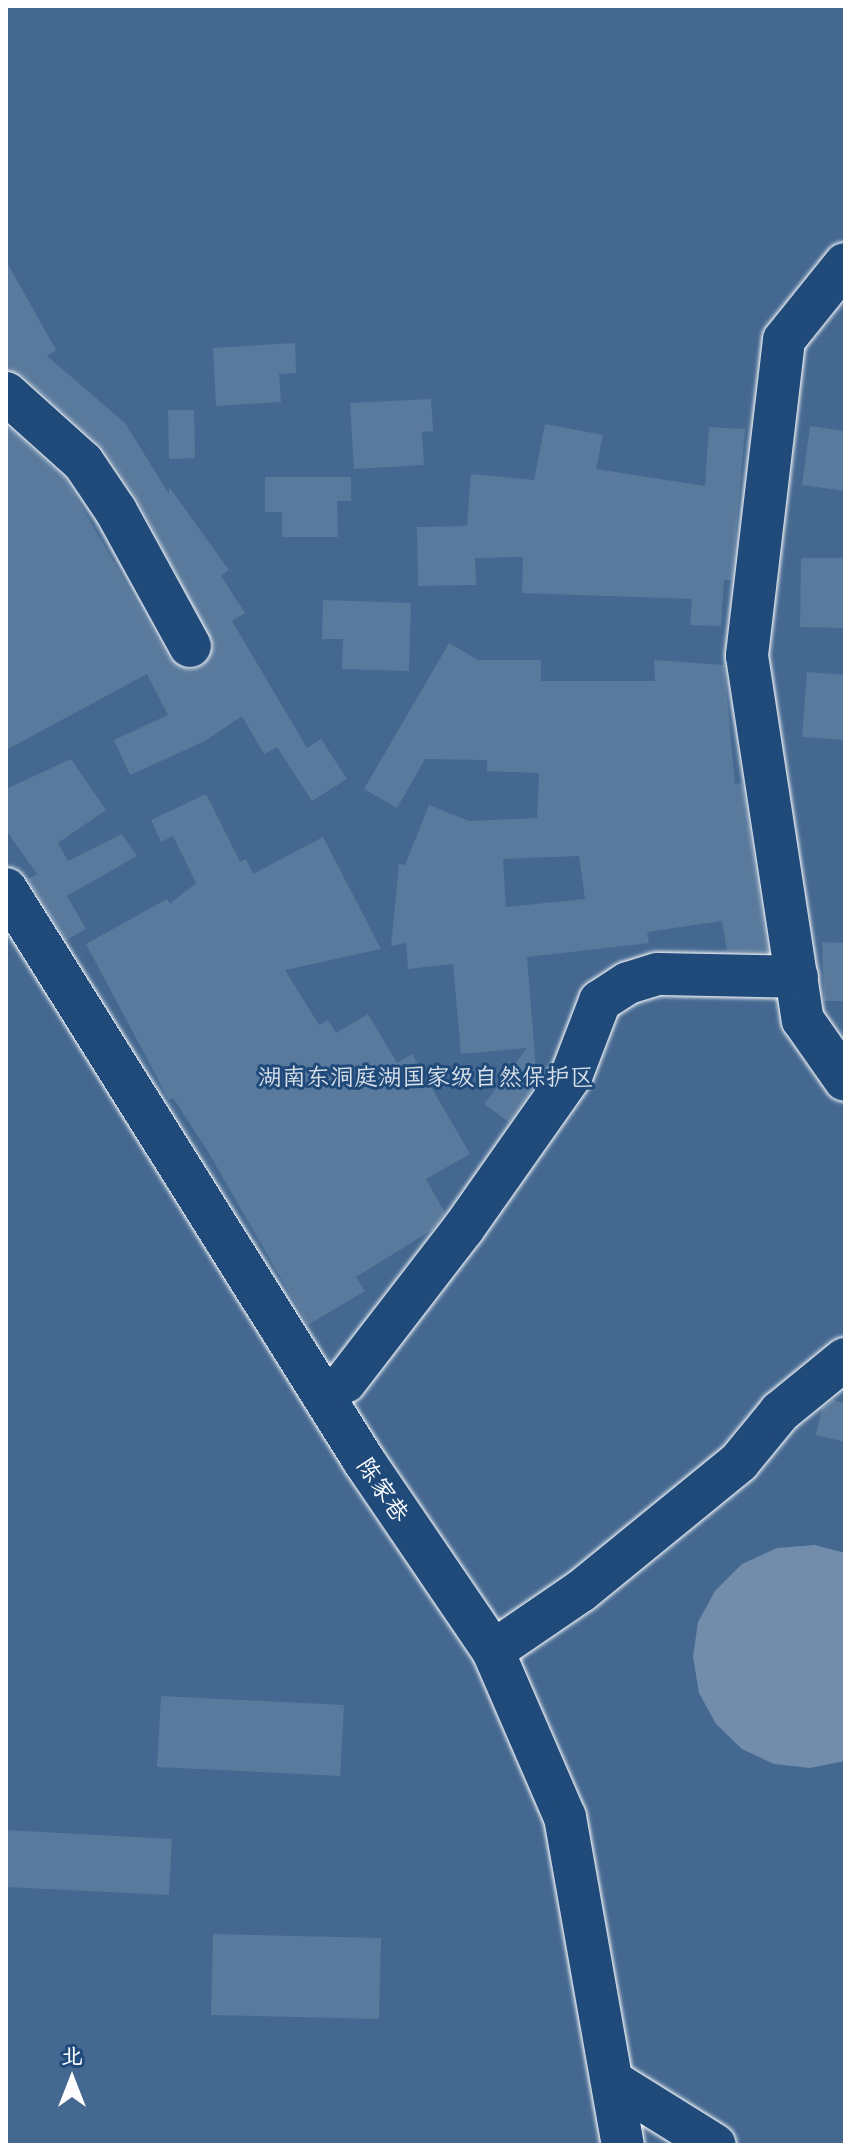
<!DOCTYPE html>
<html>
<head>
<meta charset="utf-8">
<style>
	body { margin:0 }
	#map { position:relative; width:851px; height:2151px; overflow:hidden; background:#28517f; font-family:Mali,"LXGW WenKai TC",sans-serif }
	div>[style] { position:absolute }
	.green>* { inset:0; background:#446890 }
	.water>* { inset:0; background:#718dab }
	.building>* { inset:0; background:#5a7a9d }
	.roads { filter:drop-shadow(0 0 2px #fff) drop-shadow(0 0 2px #fff) }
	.minor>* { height:42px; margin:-21px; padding:0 21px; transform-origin:21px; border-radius:21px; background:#1f4a7a }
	span { translate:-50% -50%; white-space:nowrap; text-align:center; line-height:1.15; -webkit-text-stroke:6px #1f4a7a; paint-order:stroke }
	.park-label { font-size:24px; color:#dae1e9 }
	.street-label { font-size:24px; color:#fff }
	.frame { position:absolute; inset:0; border:8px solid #fff; pointer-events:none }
	.north { position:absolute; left:32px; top:2039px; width:80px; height:80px; -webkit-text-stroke:6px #1f4a7a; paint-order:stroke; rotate:0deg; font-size:22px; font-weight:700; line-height:32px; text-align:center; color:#fff }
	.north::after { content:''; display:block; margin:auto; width:28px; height:36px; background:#fff; clip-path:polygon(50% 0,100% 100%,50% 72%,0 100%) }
</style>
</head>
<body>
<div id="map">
	<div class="green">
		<i style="clip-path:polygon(6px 6px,845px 6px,845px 2145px,6px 2145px)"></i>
	</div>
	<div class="water">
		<i style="clip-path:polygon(815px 1545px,845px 1553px,845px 1761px,810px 1768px,774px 1764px,742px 1749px,716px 1724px,699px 1693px,693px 1657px,698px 1622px,715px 1591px,742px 1564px,777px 1548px)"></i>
	</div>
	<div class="building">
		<i style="clip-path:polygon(6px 261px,56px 350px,47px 356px,125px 423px,169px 494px,169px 487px,229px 570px,221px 576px,245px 613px,232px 621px,307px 748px,321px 739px,347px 779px,312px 801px,277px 747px,264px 754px,242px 716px,205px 741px,130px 775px,114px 740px,168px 715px,147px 674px,6px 750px,6px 425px,65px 478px,169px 658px,189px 670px,201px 667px,214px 646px,137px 499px,103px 448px,22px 375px,6px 370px)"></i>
		<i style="clip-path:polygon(295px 343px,296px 373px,279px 374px,281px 402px,216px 406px,213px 348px)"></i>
		<i style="clip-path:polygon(431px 399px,433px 431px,422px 432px,424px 465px,354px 469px,350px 403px)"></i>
		<i style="clip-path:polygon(168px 410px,194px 410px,195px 458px,169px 459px)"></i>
		<i style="clip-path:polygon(545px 424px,603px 435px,596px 469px,705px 486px,709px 427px,745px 429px,732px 580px,724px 580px,721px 626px,690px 625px,692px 599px,522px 593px,523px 557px,475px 558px,476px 585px,418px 586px,417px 527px,467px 526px,471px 474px,534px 480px)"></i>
		<i style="clip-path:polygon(810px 426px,845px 431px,845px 491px,802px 485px)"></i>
		<i style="clip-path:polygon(265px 477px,351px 477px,351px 501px,337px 501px,338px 537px,282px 537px,282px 512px,265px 512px)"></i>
		<i style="clip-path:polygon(801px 558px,845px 558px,845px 628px,800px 627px)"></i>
		<i style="clip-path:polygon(323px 600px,411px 603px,409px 671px,342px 669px,343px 639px,322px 639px)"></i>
		<i style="clip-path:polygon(evenodd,449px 643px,478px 660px,541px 660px,541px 681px,655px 681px,654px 660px,724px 665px,735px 784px,742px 783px,744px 794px,768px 952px,727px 951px,722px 921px,647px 932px,649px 943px,527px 957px,537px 1082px,509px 1122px,484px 1104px,527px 1048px,461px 1054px,453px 964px,408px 969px,406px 943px,391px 946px,399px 864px,405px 865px,429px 805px,469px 821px,537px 818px,539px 773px,487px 771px,487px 760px,425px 759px,397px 808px,364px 789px,449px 643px,579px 856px,585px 899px,506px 907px,503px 859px,579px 856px)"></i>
		<i style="clip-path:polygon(807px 672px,845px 675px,845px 740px,802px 737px)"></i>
		<i style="clip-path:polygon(71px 759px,106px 810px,58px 843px,68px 861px,122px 834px,137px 856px,67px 896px,86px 929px,66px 940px,28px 879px,37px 874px,6px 830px,6px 789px)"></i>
		<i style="clip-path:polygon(206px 794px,240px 862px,246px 859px,253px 874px,323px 837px,381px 949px,285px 970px,319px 1025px,328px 1020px,336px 1033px,368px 1014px,397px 1063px,412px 1054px,470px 1154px,426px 1179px,445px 1213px,432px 1230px,356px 1277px,365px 1291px,308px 1325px,207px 1150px,173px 1098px,169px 1100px,86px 944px,167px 899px,170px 904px,196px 883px,173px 836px,161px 842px,151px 820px)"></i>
		<i style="clip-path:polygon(822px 942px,845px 943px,845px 1001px,824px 1001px)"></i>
		<i style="clip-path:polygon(833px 1400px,845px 1403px,845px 1442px,816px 1435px,822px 1408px)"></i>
		<i style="clip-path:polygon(161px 1696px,344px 1705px,340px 1776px,157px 1767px)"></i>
		<i style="clip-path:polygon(6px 1830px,172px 1839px,169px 1895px,6px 1887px)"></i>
		<i style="clip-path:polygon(213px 1934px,381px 1938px,379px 2019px,211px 2015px)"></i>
	</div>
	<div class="roads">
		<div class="minor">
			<i style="left:845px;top:264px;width:97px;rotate:128.8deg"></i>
			<i style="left:784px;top:340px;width:318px;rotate:96.7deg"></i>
			<i style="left:747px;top:656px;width:368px;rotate:81.3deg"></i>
			<i style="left:803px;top:1020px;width:73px;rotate:55deg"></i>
			<i style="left:6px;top:393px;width:103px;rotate:41.9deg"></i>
			<i style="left:83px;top:462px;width:59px;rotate:56deg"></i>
			<i style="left:116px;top:511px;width:154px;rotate:61.3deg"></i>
			<i style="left:6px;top:889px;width:675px;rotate:57.96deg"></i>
			<i style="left:364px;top:1461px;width:230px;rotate:55.8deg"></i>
			<i style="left:493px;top:1651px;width:181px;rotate:66.6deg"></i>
			<i style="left:565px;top:1817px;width:333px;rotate:80deg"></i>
			<i style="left:345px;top:1382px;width:193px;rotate:-52.4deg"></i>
			<i style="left:463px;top:1229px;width:189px;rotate:-54.9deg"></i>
			<i style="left:572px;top:1074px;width:78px;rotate:-69deg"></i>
			<i style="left:600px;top:1001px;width:33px;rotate:-33deg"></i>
			<i style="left:628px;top:983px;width:31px;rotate:-17deg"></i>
			<i style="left:658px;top:974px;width:139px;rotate:1.2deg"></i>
			<i style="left:493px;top:1651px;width:107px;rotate:-34.3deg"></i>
			<i style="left:581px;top:1591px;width:204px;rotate:-39.2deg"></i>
			<i style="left:739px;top:1462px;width:65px;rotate:-50.6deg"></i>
			<i style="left:780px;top:1412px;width:84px;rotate:-39.2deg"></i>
			<i style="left:612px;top:2081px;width:121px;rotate:31.9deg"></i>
		</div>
	</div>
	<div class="park-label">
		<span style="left:426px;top:1076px">湖南东洞庭湖国家级自然保护区</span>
	</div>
	<div class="street-label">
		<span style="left:384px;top:1489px;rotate:56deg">陈家巷</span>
	</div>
	<div class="frame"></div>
	<div class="north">北</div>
</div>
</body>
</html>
